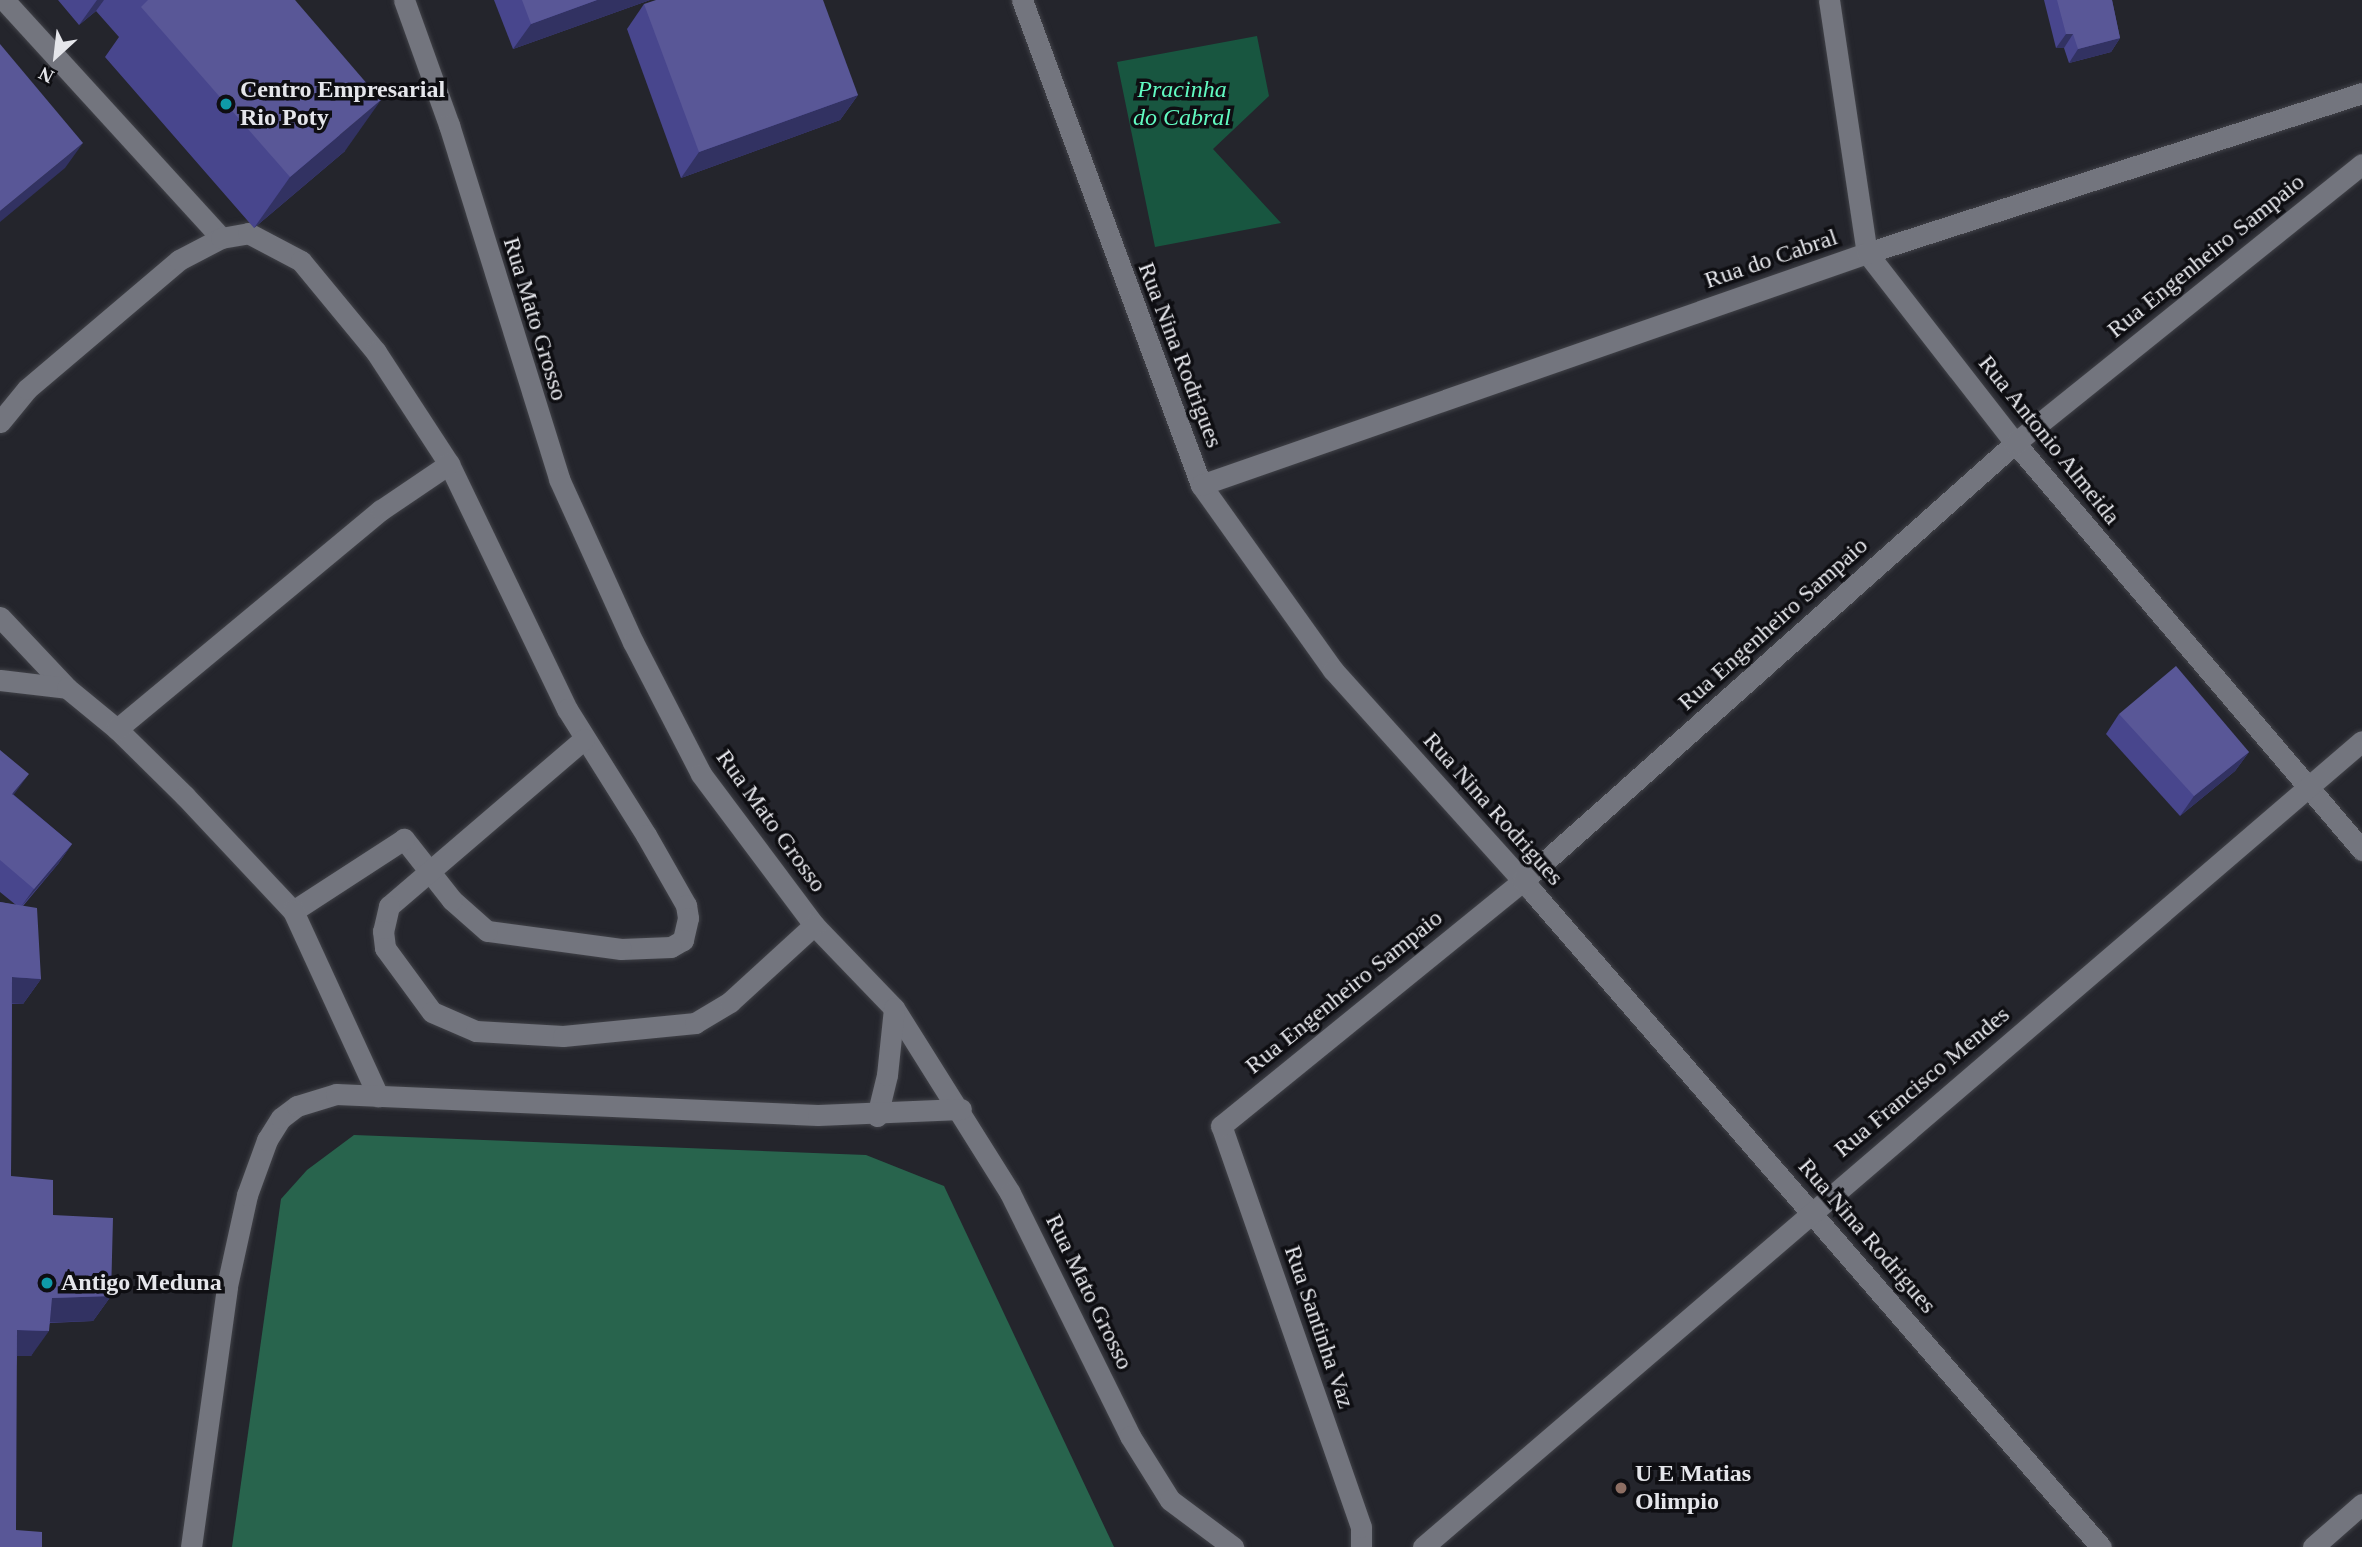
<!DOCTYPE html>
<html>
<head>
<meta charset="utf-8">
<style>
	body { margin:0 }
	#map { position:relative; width:2362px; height:1547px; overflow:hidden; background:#24252c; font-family:"Times New Roman",serif }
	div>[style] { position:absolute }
	.green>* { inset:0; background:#185640 }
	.forest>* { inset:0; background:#28644d }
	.roads { filter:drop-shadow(0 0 2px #414248) drop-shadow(0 0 2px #414248) }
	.minor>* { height:21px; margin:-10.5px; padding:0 10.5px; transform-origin:10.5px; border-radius:10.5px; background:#73757e }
	.wall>* { inset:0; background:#48468d }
	.shaded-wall>* { inset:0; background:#323262 }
	.building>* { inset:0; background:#595797 }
	.dots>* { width:19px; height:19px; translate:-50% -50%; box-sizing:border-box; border:4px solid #0e0e12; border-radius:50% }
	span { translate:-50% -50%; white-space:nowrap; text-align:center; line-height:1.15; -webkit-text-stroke:7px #0e0e12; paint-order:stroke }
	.poi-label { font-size:24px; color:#e5e6eb; font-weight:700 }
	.left { translate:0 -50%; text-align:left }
	.park-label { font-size:24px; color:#61fac1; font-style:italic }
	.street-label { font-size:24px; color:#e5e6eb }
	.north { position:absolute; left:21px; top:21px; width:70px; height:70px; -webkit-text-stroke:5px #0e0e12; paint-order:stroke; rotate:207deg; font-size:19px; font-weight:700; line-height:28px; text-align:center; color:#e5e6eb }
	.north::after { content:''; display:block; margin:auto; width:24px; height:32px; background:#e5e6eb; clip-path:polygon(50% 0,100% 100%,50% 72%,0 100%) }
</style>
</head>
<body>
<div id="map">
	<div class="green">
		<i style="clip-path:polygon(1257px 36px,1269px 96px,1213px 149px,1281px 223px,1155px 247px,1117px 62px)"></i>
	</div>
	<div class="forest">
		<i style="clip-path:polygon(354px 1135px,866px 1155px,944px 1186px,1114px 1547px,232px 1547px,281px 1199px,307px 1170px)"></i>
	</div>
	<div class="roads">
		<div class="minor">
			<i style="left:4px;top:0;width:322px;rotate:47.6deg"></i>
			<i style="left:404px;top:0;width:133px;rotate:70.2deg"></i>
			<i style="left:449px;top:125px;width:371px;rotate:72.7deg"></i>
			<i style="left:559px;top:479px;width:179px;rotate:65.6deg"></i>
			<i style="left:633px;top:642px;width:148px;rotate:62.7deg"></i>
			<i style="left:701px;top:774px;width:189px;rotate:53.2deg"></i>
			<i style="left:814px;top:925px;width:115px;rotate:46.1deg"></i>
			<i style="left:894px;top:1008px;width:218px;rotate:57.9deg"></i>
			<i style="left:1010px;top:1193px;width:271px;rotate:63.7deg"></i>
			<i style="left:1130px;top:1436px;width:75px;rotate:58deg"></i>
			<i style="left:1170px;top:1500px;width:79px;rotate:36.7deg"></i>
			<i style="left:1022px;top:0;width:517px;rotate:69.74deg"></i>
			<i style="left:1201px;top:485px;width:227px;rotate:54.5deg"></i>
			<i style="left:1333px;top:670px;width:297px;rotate:48deg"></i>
			<i style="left:1532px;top:891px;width:868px;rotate:49.06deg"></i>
			<i style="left:1829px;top:0;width:256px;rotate:81.5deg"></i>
			<i style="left:1867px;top:253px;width:241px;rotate:52.1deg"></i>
			<i style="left:2015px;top:443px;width:535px;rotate:49.55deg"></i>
			<i style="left:0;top:422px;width:43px;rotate:-50.7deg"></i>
			<i style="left:27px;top:389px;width:199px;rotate:-40.3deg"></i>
			<i style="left:179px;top:260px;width:47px;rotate:-27.6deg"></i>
			<i style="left:221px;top:238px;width:27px;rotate:-10deg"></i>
			<i style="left:248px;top:233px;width:60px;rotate:27.8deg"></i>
			<i style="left:301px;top:261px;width:118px;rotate:50.5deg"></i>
			<i style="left:376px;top:352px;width:134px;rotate:56.9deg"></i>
			<i style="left:449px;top:464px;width:272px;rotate:64.3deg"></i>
			<i style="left:567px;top:709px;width:149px;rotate:57.9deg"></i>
			<i style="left:646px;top:835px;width:81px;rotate:60.3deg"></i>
			<i style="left:686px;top:905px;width:13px;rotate:81deg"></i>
			<i style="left:688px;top:918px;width:23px;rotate:103deg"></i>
			<i style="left:683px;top:940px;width:14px;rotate:150deg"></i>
			<i style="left:671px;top:947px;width:50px;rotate:177.7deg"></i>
			<i style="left:621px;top:949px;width:135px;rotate:-172.3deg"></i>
			<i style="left:487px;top:931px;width:47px;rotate:-138.5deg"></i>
			<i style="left:452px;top:900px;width:78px;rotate:-128.2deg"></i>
			<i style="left:404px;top:839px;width:132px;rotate:147deg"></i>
			<i style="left:1201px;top:485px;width:705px;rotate:-19.21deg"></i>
			<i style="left:1867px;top:253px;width:520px;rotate:-17.91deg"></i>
			<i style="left:0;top:617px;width:98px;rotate:46.7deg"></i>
			<i style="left:0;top:680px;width:67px;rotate:6.8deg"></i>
			<i style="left:67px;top:688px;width:65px;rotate:39.4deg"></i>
			<i style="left:117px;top:729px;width:95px;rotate:44.6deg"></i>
			<i style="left:185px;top:796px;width:158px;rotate:46.8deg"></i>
			<i style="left:293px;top:911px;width:204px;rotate:65.3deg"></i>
			<i style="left:117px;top:729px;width:343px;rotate:-39.7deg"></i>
			<i style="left:381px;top:510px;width:82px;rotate:-34.1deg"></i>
			<i style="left:584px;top:739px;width:257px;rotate:139.4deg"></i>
			<i style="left:389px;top:906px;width:26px;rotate:103deg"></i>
			<i style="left:383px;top:931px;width:17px;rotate:83deg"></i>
			<i style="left:385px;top:948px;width:79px;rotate:53.7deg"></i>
			<i style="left:432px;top:1012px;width:48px;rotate:23.4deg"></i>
			<i style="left:476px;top:1031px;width:87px;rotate:3.3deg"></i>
			<i style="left:563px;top:1036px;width:133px;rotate:-5.6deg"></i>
			<i style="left:695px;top:1023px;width:41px;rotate:-31deg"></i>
			<i style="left:730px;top:1002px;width:114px;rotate:-42.5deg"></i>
			<i style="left:877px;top:1116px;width:42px;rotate:-76.3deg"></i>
			<i style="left:887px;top:1075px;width:67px;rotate:-84deg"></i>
			<i style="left:191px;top:1547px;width:263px;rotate:-82.1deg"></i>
			<i style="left:227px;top:1286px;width:93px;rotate:-77.6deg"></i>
			<i style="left:247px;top:1195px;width:59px;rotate:-70deg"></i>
			<i style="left:267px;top:1140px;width:26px;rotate:-58deg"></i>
			<i style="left:281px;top:1118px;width:20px;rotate:-37deg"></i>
			<i style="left:297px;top:1106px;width:41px;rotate:-17.1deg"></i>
			<i style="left:336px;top:1094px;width:482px;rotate:2.5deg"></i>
			<i style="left:818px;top:1115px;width:143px;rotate:-2.4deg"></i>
			<i style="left:1361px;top:1547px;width:20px;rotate:-90deg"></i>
			<i style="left:1361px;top:1527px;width:425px;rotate:-109.2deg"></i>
			<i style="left:1221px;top:1126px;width:389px;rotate:-39.1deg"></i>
			<i style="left:1523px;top:881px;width:659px;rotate:-41.68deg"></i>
			<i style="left:2015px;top:443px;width:445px;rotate:-38.8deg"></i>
			<i style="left:1423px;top:1547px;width:1237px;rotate:-40.64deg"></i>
			<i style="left:2313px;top:1547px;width:65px;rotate:-41.3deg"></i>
		</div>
	</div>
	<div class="wall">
		<i style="clip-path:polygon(58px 0,295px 0,345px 151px,254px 228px,105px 57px,119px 37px,96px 11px,79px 25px)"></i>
		<i style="clip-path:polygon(494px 0,650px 0,513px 49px)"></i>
		<i style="clip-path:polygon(2044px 0,2112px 0,2120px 38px,2111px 52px,2069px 63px,2064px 48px,2056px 48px)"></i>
		<i style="clip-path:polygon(644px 4px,858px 95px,840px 120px,681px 178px,627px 29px)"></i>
		<i style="clip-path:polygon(2119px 714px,2249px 752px,2235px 771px,2180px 816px,2106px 734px)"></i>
		<i style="clip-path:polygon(0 750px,14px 795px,72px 844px,58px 864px,23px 906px,41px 979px,23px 1004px,12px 1004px,11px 1176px,53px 1215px,111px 1296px,93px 1321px,50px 1323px,31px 1356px,17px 1356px,0 1547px,0 902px,16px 905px,0 892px)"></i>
	</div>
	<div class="shaded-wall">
		<i style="clip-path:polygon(97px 0,104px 0,96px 11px,79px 25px)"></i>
		<i style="clip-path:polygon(597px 0,650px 0,513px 49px,531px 24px)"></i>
		<i style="clip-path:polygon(2066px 34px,2073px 34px,2064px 48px,2056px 48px)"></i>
		<i style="clip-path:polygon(2120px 38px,2111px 52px,2069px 63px,2078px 49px)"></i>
		<i style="clip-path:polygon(858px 95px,840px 120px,681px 178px,699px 152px)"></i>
		<i style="clip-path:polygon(381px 100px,345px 151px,254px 228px,290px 177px)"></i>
		<i style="clip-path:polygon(83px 143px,65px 168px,0 222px,0 211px)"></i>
		<i style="clip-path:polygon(2249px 752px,2235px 771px,2180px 816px,2194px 796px)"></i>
		<i style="clip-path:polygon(29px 774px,15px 793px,0 811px,12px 794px)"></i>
		<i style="clip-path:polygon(72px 844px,58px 864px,20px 908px,34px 889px)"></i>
		<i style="clip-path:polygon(12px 977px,41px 979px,23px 1004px,0 1003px)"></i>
		<i style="clip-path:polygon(111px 1296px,93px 1321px,34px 1323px,52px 1298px)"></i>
		<i style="clip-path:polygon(17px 1330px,49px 1331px,31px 1356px,0 1356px)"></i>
	</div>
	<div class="building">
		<i style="clip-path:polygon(148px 0,295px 0,381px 100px,290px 177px,141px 7px)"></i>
		<i style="clip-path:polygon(522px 0,597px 0,531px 24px)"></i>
		<i style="clip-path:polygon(656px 0,823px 0,858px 95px,699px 152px,644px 4px)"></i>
		<i style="clip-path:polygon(2057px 0,2112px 0,2120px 38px,2078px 49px,2073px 34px,2066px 34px)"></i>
		<i style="clip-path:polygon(0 44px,83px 143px,0 211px)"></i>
		<i style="clip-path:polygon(2176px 666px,2249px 752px,2194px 796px,2119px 714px)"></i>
		<i style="clip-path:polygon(0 750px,29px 774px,12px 794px,72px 844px,34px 889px,0 860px)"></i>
		<i style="clip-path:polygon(0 902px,37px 908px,41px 979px,12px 977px,11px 1176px,53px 1180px,53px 1215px,113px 1218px,111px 1296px,52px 1298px,49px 1331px,17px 1330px,16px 1530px,42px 1532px,42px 1547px,0 1547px)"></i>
	</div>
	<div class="dots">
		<i style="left:226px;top:104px;background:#0f9aa8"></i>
		<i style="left:47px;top:1283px;background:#0f9aa8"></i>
		<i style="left:1621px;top:1488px;background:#8d6e63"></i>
	</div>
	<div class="poi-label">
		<span class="left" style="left:240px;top:104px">Centro Empresarial<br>Rio Poty</span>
		<span class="left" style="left:61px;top:1283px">Antigo Meduna</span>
		<span class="left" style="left:1635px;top:1488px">U E Matias<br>Olimpio</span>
	</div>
	<div class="park-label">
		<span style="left:1182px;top:104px">Pracinha<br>do Cabral</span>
	</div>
	<div class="street-label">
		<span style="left:2206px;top:256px;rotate:-39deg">Rua Engenheiro Sampaio</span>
		<span style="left:1771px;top:259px;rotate:-19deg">Rua do Cabral</span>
		<span style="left:535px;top:319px;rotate:73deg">Rua Mato Grosso</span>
		<span style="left:1180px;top:355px;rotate:69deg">Rua Nina Rodrigues</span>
		<span style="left:2049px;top:440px;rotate:51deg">Rua Antonio Almeida</span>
		<span style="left:1773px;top:624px;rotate:-42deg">Rua Engenheiro Sampaio</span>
		<span style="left:1493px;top:809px;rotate:48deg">Rua Nina Rodrigues</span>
		<span style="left:771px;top:821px;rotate:54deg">Rua Mato Grosso</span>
		<span style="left:1344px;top:992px;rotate:-39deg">Rua Engenheiro Sampaio</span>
		<span style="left:1922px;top:1082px;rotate:-40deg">Rua Francisco Mendes</span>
		<span style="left:1867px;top:1236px;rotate:49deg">Rua Nina Rodrigues</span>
		<span style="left:1089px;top:1292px;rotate:64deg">Rua Mato Grosso</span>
		<span style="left:1319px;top:1327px;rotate:71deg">Rua Santinha Vaz</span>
	</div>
	<div class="north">N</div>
</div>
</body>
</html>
